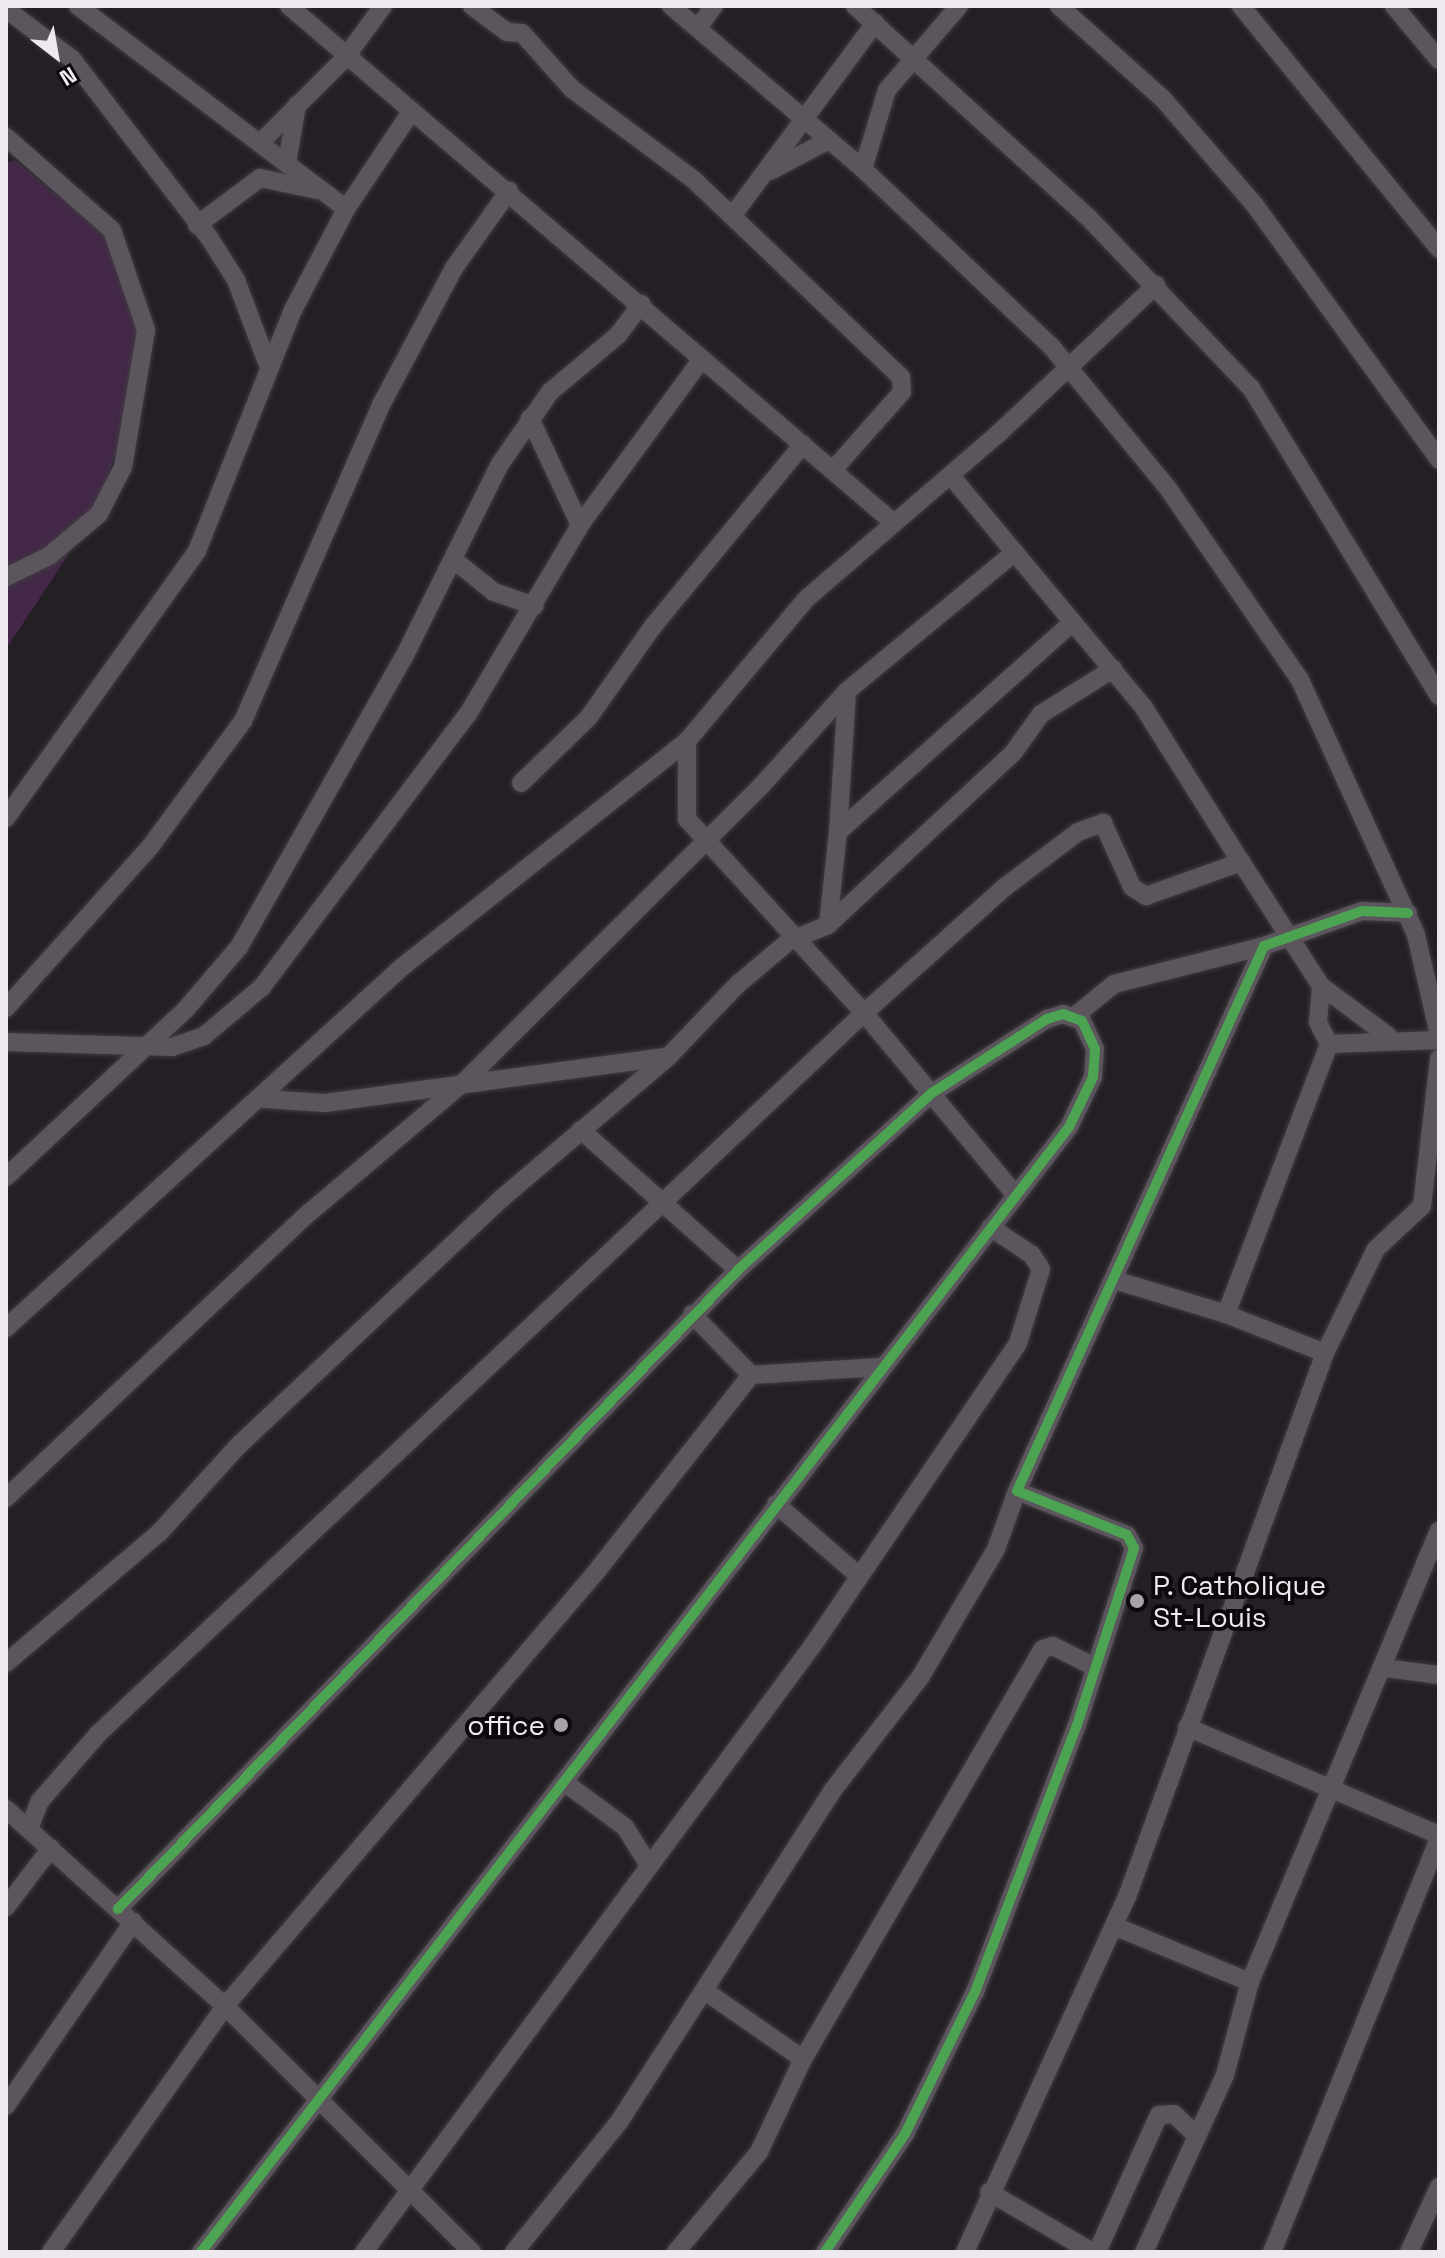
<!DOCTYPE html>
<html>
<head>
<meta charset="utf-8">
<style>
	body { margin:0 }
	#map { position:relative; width:1445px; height:2258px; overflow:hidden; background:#241f24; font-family:"Space Grotesk",sans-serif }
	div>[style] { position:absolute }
	.green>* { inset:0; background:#432847 }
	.roads { filter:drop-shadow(0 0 2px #3f3c40) drop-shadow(0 0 2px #3f3c40) }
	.minor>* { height:18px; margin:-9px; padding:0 9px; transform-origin:9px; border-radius:9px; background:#5c555e }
	.cycleway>* { height:10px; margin:-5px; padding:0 5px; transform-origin:5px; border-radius:5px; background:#4ca352 }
	.dots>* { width:22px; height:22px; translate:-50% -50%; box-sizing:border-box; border:4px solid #0c080c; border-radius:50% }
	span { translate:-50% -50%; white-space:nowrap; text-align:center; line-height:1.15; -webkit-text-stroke:8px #0c080c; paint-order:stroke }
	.poi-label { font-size:28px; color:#eee9ef }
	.left { translate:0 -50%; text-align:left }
	.right { translate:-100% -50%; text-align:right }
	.frame { position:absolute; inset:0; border:8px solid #eee9ef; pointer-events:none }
	.north { position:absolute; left:16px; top:16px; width:80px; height:80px; -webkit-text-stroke:6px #0c080c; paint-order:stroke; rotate:149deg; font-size:22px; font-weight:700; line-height:32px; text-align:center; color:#eee9ef }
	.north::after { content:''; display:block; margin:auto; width:28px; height:36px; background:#eee9ef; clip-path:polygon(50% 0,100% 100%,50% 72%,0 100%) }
</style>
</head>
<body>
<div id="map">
	<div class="green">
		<i style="clip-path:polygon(14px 160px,114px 241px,147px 351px,135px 404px,90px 522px,6px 649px,6px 164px)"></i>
	</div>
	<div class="roads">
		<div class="minor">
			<i style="left:78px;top:6px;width:336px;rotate:37.1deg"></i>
			<i style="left:289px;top:6px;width:796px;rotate:40.52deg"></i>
			<i style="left:472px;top:6px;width:44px;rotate:36.6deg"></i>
			<i style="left:507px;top:32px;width:15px;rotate:4deg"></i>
			<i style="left:522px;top:33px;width:75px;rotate:48.2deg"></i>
			<i style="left:572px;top:89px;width:152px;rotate:36.7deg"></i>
			<i style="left:694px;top:180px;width:286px;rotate:43.6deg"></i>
			<i style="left:901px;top:377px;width:15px;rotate:86deg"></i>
			<i style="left:902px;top:392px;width:104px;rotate:131.5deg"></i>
			<i style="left:671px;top:6px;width:252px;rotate:40.3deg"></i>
			<i style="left:863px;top:169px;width:258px;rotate:43.3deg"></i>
			<i style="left:1051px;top:346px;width:183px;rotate:50.6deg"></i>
			<i style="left:1167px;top:487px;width:234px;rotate:55.4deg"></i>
			<i style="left:1300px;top:680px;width:280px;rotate:65.5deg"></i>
			<i style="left:1416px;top:935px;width:103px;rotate:77deg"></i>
			<i style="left:855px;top:6px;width:313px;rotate:42.2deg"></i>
			<i style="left:1087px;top:216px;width:238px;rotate:46.4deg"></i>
			<i style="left:1251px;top:388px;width:361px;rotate:58.6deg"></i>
			<i style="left:1059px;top:6px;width:140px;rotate:41.8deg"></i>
			<i style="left:1163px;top:99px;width:139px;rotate:49.1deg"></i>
			<i style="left:1254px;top:204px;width:316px;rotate:54.1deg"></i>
			<i style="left:1241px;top:6px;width:313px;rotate:50.8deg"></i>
			<i style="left:1394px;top:6px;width:70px;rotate:50.2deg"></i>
			<i style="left:6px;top:9px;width:83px;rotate:37.1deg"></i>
			<i style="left:72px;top:59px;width:227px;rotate:52.5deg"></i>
			<i style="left:210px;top:239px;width:49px;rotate:57.6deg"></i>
			<i style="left:236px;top:280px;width:91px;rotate:69.4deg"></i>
			<i style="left:700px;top:25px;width:24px;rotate:-54deg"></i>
			<i style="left:6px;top:137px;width:141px;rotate:41.3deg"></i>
			<i style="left:112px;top:230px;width:106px;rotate:71.2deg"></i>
			<i style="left:146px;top:330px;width:139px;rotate:99.5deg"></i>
			<i style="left:123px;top:467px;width:53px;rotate:117.1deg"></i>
			<i style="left:99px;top:514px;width:65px;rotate:140deg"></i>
			<i style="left:49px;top:556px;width:48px;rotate:154deg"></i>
			<i style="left:261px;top:142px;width:119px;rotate:-45deg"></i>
			<i style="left:345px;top:58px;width:64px;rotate:-53.8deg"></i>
			<i style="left:287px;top:163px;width:59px;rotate:-80.2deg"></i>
			<i style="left:863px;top:169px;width:83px;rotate:-73.1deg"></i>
			<i style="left:887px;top:90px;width:111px;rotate:-49.4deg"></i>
			<i style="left:770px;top:171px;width:64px;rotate:-27.8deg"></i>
			<i style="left:733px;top:215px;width:239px;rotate:-53.5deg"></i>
			<i style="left:197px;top:225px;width:79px;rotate:-36.7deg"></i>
			<i style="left:260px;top:178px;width:58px;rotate:11.9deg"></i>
			<i style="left:530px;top:418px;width:118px;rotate:65deg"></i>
			<i style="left:951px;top:476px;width:302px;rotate:50.2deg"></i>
			<i style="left:1144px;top:708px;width:182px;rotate:57.8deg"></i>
			<i style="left:454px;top:560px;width:51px;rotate:38.7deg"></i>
			<i style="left:494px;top:592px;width:43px;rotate:18.9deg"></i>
			<i style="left:687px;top:741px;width:78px;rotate:90deg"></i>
			<i style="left:687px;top:819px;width:263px;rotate:47.6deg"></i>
			<i style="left:864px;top:1013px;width:234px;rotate:50.2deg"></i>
			<i style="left:521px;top:783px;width:95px;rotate:-44.1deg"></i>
			<i style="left:589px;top:717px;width:113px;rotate:-54.8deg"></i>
			<i style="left:654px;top:625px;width:234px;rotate:-50.5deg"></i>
			<i style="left:6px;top:818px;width:328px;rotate:-54.4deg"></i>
			<i style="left:197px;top:551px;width:259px;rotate:-68.3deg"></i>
			<i style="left:293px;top:310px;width:114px;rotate:-62.3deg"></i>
			<i style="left:346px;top:209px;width:113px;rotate:-56.2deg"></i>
			<i style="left:838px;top:832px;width:141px;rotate:-86.3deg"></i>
			<i style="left:828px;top:925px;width:253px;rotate:-42.9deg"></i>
			<i style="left:1013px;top:753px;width:48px;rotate:-54.3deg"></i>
			<i style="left:1041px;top:714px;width:85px;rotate:-32deg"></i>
			<i style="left:6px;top:1008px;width:216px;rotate:-48.2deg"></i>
			<i style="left:150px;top:847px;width:157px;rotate:-53.6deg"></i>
			<i style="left:243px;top:721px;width:347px;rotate:-66.4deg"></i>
			<i style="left:382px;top:403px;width:153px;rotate:-61.9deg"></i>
			<i style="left:454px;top:268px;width:95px;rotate:-54.5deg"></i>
			<i style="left:1075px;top:1016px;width:50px;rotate:-39.4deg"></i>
			<i style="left:1114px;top:984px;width:155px;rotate:-14.2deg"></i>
			<i style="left:6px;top:1042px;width:166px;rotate:1.7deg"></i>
			<i style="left:172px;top:1047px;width:34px;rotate:-19deg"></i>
			<i style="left:204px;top:1036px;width:76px;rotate:-40.2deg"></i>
			<i style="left:262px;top:987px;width:342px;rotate:-53deg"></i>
			<i style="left:468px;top:714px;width:220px;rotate:-59.3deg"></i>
			<i style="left:580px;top:525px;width:206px;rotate:-53.7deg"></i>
			<i style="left:1329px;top:1044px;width:110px;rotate:-2.1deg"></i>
			<i style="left:264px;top:1099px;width:61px;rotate:3.8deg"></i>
			<i style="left:325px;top:1103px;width:343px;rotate:-7.7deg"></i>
			<i style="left:581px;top:1130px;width:210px;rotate:41.7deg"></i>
			<i style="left:6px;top:1177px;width:246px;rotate:-43deg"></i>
			<i style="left:186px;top:1009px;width:82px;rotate:-49.5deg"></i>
			<i style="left:239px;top:947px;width:336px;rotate:-60.4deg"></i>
			<i style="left:405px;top:655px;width:213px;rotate:-63.6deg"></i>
			<i style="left:500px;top:464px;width:88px;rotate:-55.2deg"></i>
			<i style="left:550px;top:392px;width:89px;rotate:-40deg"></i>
			<i style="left:618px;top:335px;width:39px;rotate:-53deg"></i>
			<i style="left:1118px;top:1281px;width:113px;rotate:17deg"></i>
			<i style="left:1226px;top:1314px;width:289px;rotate:-69.1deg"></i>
			<i style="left:1329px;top:1044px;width:25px;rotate:-117deg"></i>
			<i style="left:1318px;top:1022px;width:36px;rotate:-85deg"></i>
			<i style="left:692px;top:1314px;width:85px;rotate:46deg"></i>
			<i style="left:1226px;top:1314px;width:106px;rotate:21.5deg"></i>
			<i style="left:6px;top:1328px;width:536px;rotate:-42.35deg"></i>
			<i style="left:402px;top:967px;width:364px;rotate:-38.4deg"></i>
			<i style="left:687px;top:741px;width:185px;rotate:-50deg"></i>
			<i style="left:806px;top:599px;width:255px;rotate:-40.7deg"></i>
			<i style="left:999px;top:433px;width:216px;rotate:-43.3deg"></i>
			<i style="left:6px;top:1498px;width:408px;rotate:-43.3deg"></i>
			<i style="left:303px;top:1218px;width:211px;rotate:-40.2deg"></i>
			<i style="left:464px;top:1082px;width:421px;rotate:-44.9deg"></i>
			<i style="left:762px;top:785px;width:127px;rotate:-47.9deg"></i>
			<i style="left:847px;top:691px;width:218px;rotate:-39.6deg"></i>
			<i style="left:776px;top:1504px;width:108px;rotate:40.9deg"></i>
			<i style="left:6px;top:1663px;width:202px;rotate:-40.4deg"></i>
			<i style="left:160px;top:1532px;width:118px;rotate:-47.8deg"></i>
			<i style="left:239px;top:1445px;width:361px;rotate:-43.2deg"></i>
			<i style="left:502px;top:1198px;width:218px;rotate:-40.3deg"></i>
			<i style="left:668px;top:1057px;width:101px;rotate:-46.2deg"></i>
			<i style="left:738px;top:984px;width:67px;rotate:-40.1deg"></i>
			<i style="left:789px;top:941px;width:42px;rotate:-22.3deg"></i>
			<i style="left:828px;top:925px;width:94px;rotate:-83.9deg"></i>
			<i style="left:838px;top:832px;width:315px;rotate:-41.8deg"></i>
			<i style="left:1385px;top:1668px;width:54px;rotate:7.4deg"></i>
			<i style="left:1187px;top:1727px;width:274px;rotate:23.2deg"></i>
			<i style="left:568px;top:1785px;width:71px;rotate:36.4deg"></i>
			<i style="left:625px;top:1827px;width:40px;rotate:58deg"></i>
			<i style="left:6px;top:1809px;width:295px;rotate:42deg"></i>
			<i style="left:225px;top:2006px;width:349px;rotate:44.9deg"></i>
			<i style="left:29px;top:1829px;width:30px;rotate:-69deg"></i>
			<i style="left:40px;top:1801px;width:89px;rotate:-49.1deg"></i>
			<i style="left:98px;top:1734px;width:1052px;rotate:-43.27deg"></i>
			<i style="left:864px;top:1013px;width:189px;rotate:-41.8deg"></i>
			<i style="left:1005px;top:887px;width:91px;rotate:-37deg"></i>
			<i style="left:1078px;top:832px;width:27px;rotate:-20deg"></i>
			<i style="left:1103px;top:823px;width:70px;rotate:65.6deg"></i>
			<i style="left:1132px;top:887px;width:17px;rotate:33deg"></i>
			<i style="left:1146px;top:896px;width:101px;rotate:-19.7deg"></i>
			<i style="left:1241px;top:862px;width:148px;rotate:57.2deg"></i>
			<i style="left:1321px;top:986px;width:84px;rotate:36.7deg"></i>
			<i style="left:6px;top:1907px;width:74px;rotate:-52.7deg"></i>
			<i style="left:118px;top:1909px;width:890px;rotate:-45.86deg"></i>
			<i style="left:738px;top:1270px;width:263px;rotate:-42.4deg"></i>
			<i style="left:932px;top:1093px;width:137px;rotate:-32.8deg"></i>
			<i style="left:1047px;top:1019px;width:17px;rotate:-17deg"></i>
			<i style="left:1063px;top:1014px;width:20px;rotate:20deg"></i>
			<i style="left:1082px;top:1021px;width:31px;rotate:65deg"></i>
			<i style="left:1095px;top:1049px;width:28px;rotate:94deg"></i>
			<i style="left:1093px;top:1077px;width:55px;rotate:115.6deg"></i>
			<i style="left:1069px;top:1127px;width:1421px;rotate:127.65deg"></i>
			<i style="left:1114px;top:1926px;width:147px;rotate:22.4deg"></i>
			<i style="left:705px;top:1991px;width:119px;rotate:34.8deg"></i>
			<i style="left:6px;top:2106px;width:224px;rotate:-55.4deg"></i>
			<i style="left:989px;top:2192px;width:119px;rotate:30.2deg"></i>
			<i style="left:51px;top:2252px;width:301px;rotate:-54.7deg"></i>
			<i style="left:225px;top:2006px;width:571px;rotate:-49.47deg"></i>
			<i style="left:596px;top:1572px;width:251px;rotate:-51.8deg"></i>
			<i style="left:751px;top:1375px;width:128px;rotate:-3.6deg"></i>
			<i style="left:364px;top:2252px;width:755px;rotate:-53.51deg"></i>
			<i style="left:813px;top:1645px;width:365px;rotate:-55.8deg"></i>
			<i style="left:1018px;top:1343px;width:77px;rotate:-72.7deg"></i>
			<i style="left:1041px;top:1269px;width:17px;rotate:-123deg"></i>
			<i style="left:1032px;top:1255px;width:50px;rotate:-146.3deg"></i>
			<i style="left:514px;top:2252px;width:167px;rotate:-51.1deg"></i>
			<i style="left:619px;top:2122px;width:395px;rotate:-57.2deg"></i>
			<i style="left:833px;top:1790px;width:144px;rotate:-52.3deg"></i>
			<i style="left:921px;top:1676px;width:147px;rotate:-59.4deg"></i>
			<i style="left:996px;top:1549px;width:62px;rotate:-70.1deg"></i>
			<i style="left:676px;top:2252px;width:130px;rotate:-50.3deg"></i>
			<i style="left:759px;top:2152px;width:103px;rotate:-64.7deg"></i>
			<i style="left:803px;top:2059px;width:475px;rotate:-59.7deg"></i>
			<i style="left:1043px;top:1649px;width:10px;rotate:-17deg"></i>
			<i style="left:1053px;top:1646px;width:45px;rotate:26.6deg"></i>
			<i style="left:825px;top:2252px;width:143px;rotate:-55.9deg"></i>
			<i style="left:905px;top:2134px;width:158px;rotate:-63.8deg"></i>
			<i style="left:975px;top:1992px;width:286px;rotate:-69.1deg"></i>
			<i style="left:1077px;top:1725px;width:186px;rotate:-72.1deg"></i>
			<i style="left:1134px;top:1548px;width:15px;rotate:-118deg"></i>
			<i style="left:1127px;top:1535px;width:118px;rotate:-158.2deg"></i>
			<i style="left:1017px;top:1491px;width:598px;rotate:-65.62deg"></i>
			<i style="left:1264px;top:946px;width:104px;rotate:-19.7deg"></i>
			<i style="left:1362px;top:911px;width:46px;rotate:2.5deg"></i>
			<i style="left:965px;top:2252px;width:390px;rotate:-65.5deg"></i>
			<i style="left:1127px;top:1897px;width:579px;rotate:-70deg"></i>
			<i style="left:1325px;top:1353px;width:116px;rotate:-63.9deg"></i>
			<i style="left:1376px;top:1249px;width:63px;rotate:-43.1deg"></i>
			<i style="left:1422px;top:1206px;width:149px;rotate:-83.4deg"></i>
			<i style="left:1097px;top:2252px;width:150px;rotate:-65.7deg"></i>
			<i style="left:1159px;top:2115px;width:15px;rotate:-4deg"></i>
			<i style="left:1174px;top:2114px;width:28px;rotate:44deg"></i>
			<i style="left:1144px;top:2252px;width:195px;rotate:-65.4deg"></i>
			<i style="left:1225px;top:2075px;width:96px;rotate:-75deg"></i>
			<i style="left:1250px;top:1982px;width:489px;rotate:-67.3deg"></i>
			<i style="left:1272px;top:2252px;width:445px;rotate:-68deg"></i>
			<i style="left:1409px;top:2252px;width:72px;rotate:-65.2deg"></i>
		</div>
	</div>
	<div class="cycleway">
		<i style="left:118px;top:1909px;width:890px;rotate:-45.86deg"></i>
		<i style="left:738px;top:1270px;width:263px;rotate:-42.4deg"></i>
		<i style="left:932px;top:1093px;width:137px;rotate:-32.8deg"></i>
		<i style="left:1047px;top:1019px;width:17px;rotate:-17deg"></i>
		<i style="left:1063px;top:1014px;width:20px;rotate:20deg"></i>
		<i style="left:1082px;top:1021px;width:31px;rotate:65deg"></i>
		<i style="left:1095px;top:1049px;width:28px;rotate:94deg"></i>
		<i style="left:1093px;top:1077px;width:55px;rotate:115.6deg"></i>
		<i style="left:1069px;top:1127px;width:1421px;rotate:127.65deg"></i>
		<i style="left:825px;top:2252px;width:143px;rotate:-55.9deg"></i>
		<i style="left:905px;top:2134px;width:158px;rotate:-63.8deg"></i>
		<i style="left:975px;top:1992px;width:286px;rotate:-69.1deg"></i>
		<i style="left:1077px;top:1725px;width:186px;rotate:-72.1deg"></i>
		<i style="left:1134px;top:1548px;width:15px;rotate:-118deg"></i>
		<i style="left:1127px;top:1535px;width:118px;rotate:-158.2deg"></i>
		<i style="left:1017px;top:1491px;width:598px;rotate:-65.62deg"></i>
		<i style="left:1264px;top:946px;width:104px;rotate:-19.7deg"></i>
		<i style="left:1362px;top:911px;width:46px;rotate:2.5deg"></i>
	</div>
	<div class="dots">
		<i style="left:1137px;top:1601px;background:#a7a2a8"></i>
		<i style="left:561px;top:1725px;background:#a7a2a8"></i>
	</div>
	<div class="poi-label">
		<span class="left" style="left:1153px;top:1601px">P. Catholique<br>St-Louis</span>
		<span class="right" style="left:545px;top:1725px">office</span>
	</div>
	<div class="frame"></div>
	<div class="north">N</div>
</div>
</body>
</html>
